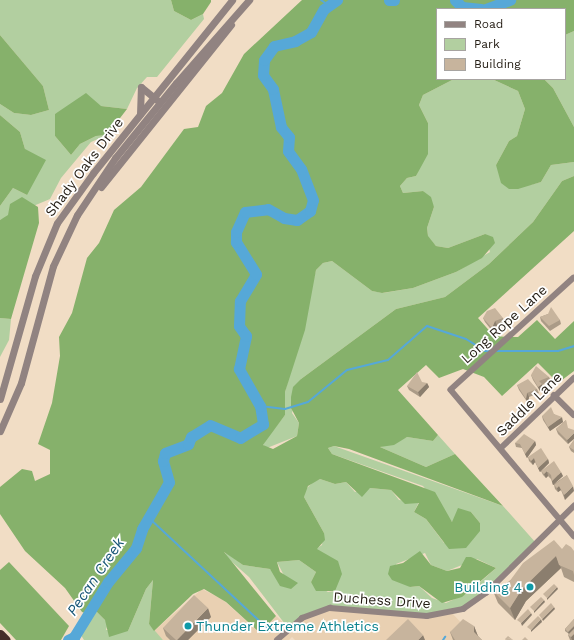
<!DOCTYPE html>
<html>
<head>
<meta charset="utf-8">
<style>
	body { margin:0 }
	#map { position:relative; width:574px; height:640px; overflow:hidden; background:#f1ddc5; font-family:"Work Sans",sans-serif }
	div>[style] { position:absolute }
	.built>* { inset:0; background:#e9d0b2 }
	.green>* { inset:0; background:#b2cfa0 }
	.forest>* { inset:0; background:#86b16b }
	.stream>* { height:2px; margin:-1px; padding:0 1px; transform-origin:1px; border-radius:1px; background:#56a8d8 }
	.river>* { height:11px; margin:-5.5px; padding:0 5.5px; transform-origin:5.5px; border-radius:5.5px; background:#56a8d8 }
	.minor>* { height:5.5px; margin:-2.75px; padding:0 2.75px; transform-origin:2.75px; border-radius:2.75px; background:#918381 }
	.tertiary>* { height:7px; margin:-3.5px; padding:0 3.5px; transform-origin:3.5px; border-radius:3.5px; background:#918381 }
	.trunk>* { height:9px; margin:-4.5px; padding:0 4.5px; transform-origin:4.5px; border-radius:4.5px; background:#442c28 }
	.wall>* { inset:0; background:#ab9b87 }
	.shaded-wall>* { inset:0; background:#8b7e6e }
	.building>* { inset:0; background:#c7b49d }
	.dots>* { width:11px; height:11px; translate:-50% -50%; box-sizing:border-box; border:2px solid #fff; border-radius:50% }
	span { translate:-50% -50%; white-space:nowrap; text-align:center; line-height:1.15; -webkit-text-stroke:3.5px #fff; paint-order:stroke }
	.street-label { font-size:14px; color:#231c13 }
	.culture-label { font-size:14px; color:#0d838f }
	.right { translate:-100% -50%; text-align:right }
	.left { translate:0 -50%; text-align:left }
	.water-label { font-size:15px; color:#185677; font-style:italic }
	.legend { position:absolute; left:436px; top:8px; width:130px; height:72px; box-sizing:border-box; background:#fff; border:1px solid #a7a4a1; margin:0; padding:5px 7px; list-style:none; font-size:12px; color:#231c13 }
	.legend li { display:flex; align-items:center; gap:8px; height:20px }
	.legend b { width:20px; border:1px solid #a7a4a1 }
</style>
</head>
<body>
<div id="map">
	<div class="built">
		<i style="clip-path:polygon(202px 589px,222px 599px,260px 633px,276px 616px,288px 627px,320px 610px,452px 613px,466px 628px,454px 640px,295px 640px,292px 637px,289px 640px,163px 640px,154px 631px)"></i>
	</div>
	<div class="green">
		<i style="clip-path:polygon(0 0,171px 0,174px 11px,191px 20px,203px 14px,204px 19px,157px 77px,147px 77px,137px 88px,127px 109px,101px 106px,55px 114px,55px 136px,71px 155px,80px 144px,96px 136px,107px 135px,91px 142px,61px 178px,50px 199px,0 220px,0 206px,13px 188px,27px 195px,25px 149px,20px 132px,0 115px,0 104px,14px 113px,31px 115px,49px 110px,43px 86px,0 35px)"></i>
		<i style="clip-path:polygon(574px 31px,574px 127px,553px 88px,544px 79px,565px 79px,565px 35px)"></i>
		<i style="clip-path:polygon(454px 79px,492px 79px,518px 91px,525px 109px,517px 136px,509px 141px,496px 165px,530px 185px,541px 182px,551px 165px,574px 162px,574px 176px,562px 181px,533px 222px,489px 264px,445px 297px,396px 309px,301px 379px,292px 413px,299px 423px,297px 436px,267px 448px,263px 445px,266px 439px,285px 415px,285px 392px,316px 270px,323px 263px,332px 261px,372px 291px,383px 293px,413px 288px,456px 272px,490px 252px,485px 234px,448px 248px,436px 246px,428px 237px,427px 228px,434px 207px,423px 191px,403px 193px,400px 186px,407px 178px,416px 176px,420px 167px,428px 123px,419px 105px,423px 95px)"></i>
		<i style="clip-path:polygon(0 318px,11px 319px,9px 340px,0 357px)"></i>
		<i style="clip-path:polygon(438px 435px,455px 454px,426px 467px,380px 447px,407px 437px,433px 441px)"></i>
		<i style="clip-path:polygon(evenodd,334px 446px,503px 506px,536px 543px,477px 601px,442px 615px,326px 609px,288px 628px,249px 577px,223px 554px,227px 553px,243px 565px,270px 569px,291px 589px,277px 562px,299px 560px,316px 572px,311px 582px,328px 592px,334px 591px,325px 555px,316px 549px,322px 545px,324px 533px,304px 497px,305px 490px,313px 482px,320px 479px,335px 484px,346px 482px,355px 492px,370px 488px,391px 490px,399px 500px,419px 502px,414px 512px,426px 519px,444px 543px,480px 523px,471px 512px,452px 522px,423px 486px,332px 454px,328px 448px,334px 446px,425px 553px,431px 565px,447px 571px,477px 559px,496px 568px,468px 593px,446px 603px,432px 598px,419px 586px,410px 587px,396px 564px,425px 553px)"></i>
		<i style="clip-path:polygon(153px 580px,149px 624px,163px 640px,84px 640px,77px 629px,94px 609px,108px 623px,106px 630px,128px 631px,146px 589px)"></i>
	</div>
	<div class="forest">
		<i style="clip-path:polygon(171px 0,211px 0,211px 2px,203px 14px,191px 20px,174px 11px)"></i>
		<i style="clip-path:polygon(302px 0,574px 0,574px 31px,565px 35px,565px 9px,437px 9px,437px 79px,454px 79px,423px 95px,419px 105px,428px 123px,428px 154px,416px 176px,407px 178px,400px 186px,403px 193px,423px 191px,431px 197px,434px 207px,427px 228px,428px 236px,436px 246px,448px 248px,485px 234px,493px 237px,495px 243px,482px 258px,456px 272px,413px 288px,382px 293px,372px 291px,332px 261px,323px 263px,316px 270px,305px 330px,285px 392px,285px 415px,263px 445px,273px 449px,297px 436px,299px 423px,291px 408px,291px 397px,293px 387px,301px 379px,396px 309px,445px 297px,489px 264px,533px 222px,562px 181px,574px 176px,574px 231px,478px 318px,494px 336px,508px 337px,518px 337px,537px 320px,555px 339px,574px 321px,574px 371px,558px 383px,538px 363px,502px 396px,484px 377px,463px 369px,439px 378px,426px 365px,398px 390px,438px 435px,433px 441px,407px 437px,394px 445px,380px 447px,426px 467px,455px 454px,503px 506px,349px 449px,334px 446px,328px 448px,332px 454px,435px 492px,452px 522px,458px 508px,471px 512px,480px 523px,480px 531px,466px 548px,449px 549px,426px 519px,414px 512px,419px 503px,405px 504px,391px 490px,370px 488px,362px 497px,346px 482px,335px 484px,320px 479px,308px 486px,304px 497px,324px 533px,325px 540px,317px 549px,338px 561px,342px 574px,335px 591px,316px 591px,311px 582px,316px 572px,299px 560px,277px 562px,280px 572px,298px 583px,291px 589px,280px 586px,270px 569px,243px 565px,224px 552px,276px 616px,260px 633px,226px 602px,204px 589px,193px 594px,154px 631px,149px 624px,153px 580px,146px 589px,128px 631px,109px 637px,105px 620px,94px 609px,88px 614px,82px 612px,65px 588px,25px 551px,0 514px,0 487px,22px 469px,32px 471px,35px 481px,50px 474px,50px 450px,38px 444px,52px 403px,60px 356px,59px 337px,72px 313px,87px 258px,99px 243px,114px 210px,141px 187px,184px 129px,198px 127px,206px 106px,222px 93px,244px 54px)"></i>
		<i style="clip-path:polygon(0 35px,43px 86px,49px 110px,31px 115px,14px 113px,0 104px)"></i>
		<i style="clip-path:polygon(492px 79px,544px 79px,553px 88px,574px 127px,574px 162px,551px 165px,541px 182px,518px 189px,509px 189px,501px 183px,496px 165px,509px 141px,517px 136px,525px 109px,518px 91px)"></i>
		<i style="clip-path:polygon(86px 93px,101px 106px,127px 109px,107px 135px,96px 136px,80px 144px,71px 155px,55px 136px,55px 114px)"></i>
		<i style="clip-path:polygon(0 115px,20px 132px,25px 149px,46px 160px,27px 195px,13px 188px,0 206px)"></i>
		<i style="clip-path:polygon(22px 197px,38px 207px,39px 223px,11px 319px,0 318px,0 220px,8px 215px,10px 204px)"></i>
		<i style="clip-path:polygon(420px 551px,431px 565px,447px 571px,460px 568px,466px 557px,471px 557px,496px 568px,462px 597px,442px 603px,419px 586px,410px 587px,392px 580px,388px 574px,390px 566px,403px 563px)"></i>
		<i style="clip-path:polygon(9px 562px,69px 626px,61px 640px,16px 640px,0 623px,0 570px)"></i>
	</div>
	<div class="stream">
		<i style="left:321px;top:0;width:9px;rotate:36deg"></i>
		<i style="left:260px;top:406px;width:25px;rotate:7deg"></i>
		<i style="left:285px;top:409px;width:24px;rotate:-17deg"></i>
		<i style="left:308px;top:402px;width:50px;rotate:-39.4deg"></i>
		<i style="left:347px;top:370px;width:42px;rotate:-13.7deg"></i>
		<i style="left:388px;top:360px;width:52px;rotate:-41.1deg"></i>
		<i style="left:427px;top:326px;width:41px;rotate:18.4deg"></i>
		<i style="left:466px;top:339px;width:22px;rotate:32deg"></i>
		<i style="left:485px;top:351px;width:73px"></i>
		<i style="left:558px;top:351px;width:17px;rotate:-17deg"></i>
		<i style="left:149px;top:518px;width:163px;rotate:43deg"></i>
		<i style="left:443px;top:640px;width:4px;rotate:-56deg"></i>
	</div>
	<div class="river">
		<i style="left:389px;top:0;width:5px"></i>
		<i style="left:455px;top:0;width:10px;rotate:45deg"></i>
		<i style="left:462px;top:7px;width:19px;rotate:6deg"></i>
		<i style="left:486px;top:9px;width:26px;rotate:-21deg"></i>
		<i style="left:68px;top:640px;width:7px;rotate:-27deg"></i>
		<i style="left:74px;top:637px;width:65px;rotate:-58.3deg"></i>
		<i style="left:108px;top:582px;width:44px;rotate:-50.5deg"></i>
		<i style="left:136px;top:548px;width:20px;rotate:-72deg"></i>
		<i style="left:142px;top:529px;width:54px;rotate:-60.1deg"></i>
		<i style="left:169px;top:482px;width:22px;rotate:-106deg"></i>
		<i style="left:163px;top:461px;width:8px;rotate:-76deg"></i>
		<i style="left:165px;top:453px;width:25px;rotate:-21deg"></i>
		<i style="left:188px;top:444px;width:8px;rotate:-67deg"></i>
		<i style="left:191px;top:437px;width:22px;rotate:-32deg"></i>
		<i style="left:210px;top:425px;width:33px;rotate:23deg"></i>
		<i style="left:240px;top:438px;width:27px;rotate:-31deg"></i>
		<i style="left:263px;top:424px;width:18px;rotate:-99deg"></i>
		<i style="left:260px;top:406px;width:43px;rotate:-119.6deg"></i>
		<i style="left:239px;top:369px;width:34px;rotate:-78deg"></i>
		<i style="left:246px;top:336px;width:12px;rotate:-125deg"></i>
		<i style="left:239px;top:326px;width:25px;rotate:-88deg"></i>
		<i style="left:240px;top:301px;width:31px;rotate:-59deg"></i>
		<i style="left:256px;top:274px;width:38px;rotate:-122deg"></i>
		<i style="left:236px;top:242px;width:10px;rotate:-90deg"></i>
		<i style="left:236px;top:232px;width:22px;rotate:-66deg"></i>
		<i style="left:245px;top:212px;width:23px;rotate:-7deg"></i>
		<i style="left:268px;top:209px;width:18px;rotate:29deg"></i>
		<i style="left:284px;top:218px;width:13px;rotate:9deg"></i>
		<i style="left:297px;top:220px;width:16px;rotate:-35deg"></i>
		<i style="left:310px;top:211px;width:11px;rotate:-75deg"></i>
		<i style="left:313px;top:200px;width:33px;rotate:-111deg"></i>
		<i style="left:301px;top:169px;width:22px;rotate:-126deg"></i>
		<i style="left:288px;top:151px;width:14px;rotate:-86deg"></i>
		<i style="left:289px;top:137px;width:13px;rotate:-129deg"></i>
		<i style="left:281px;top:127px;width:39px;rotate:-102deg"></i>
		<i style="left:273px;top:89px;width:17px;rotate:-126deg"></i>
		<i style="left:263px;top:75px;width:15px;rotate:-86deg"></i>
		<i style="left:264px;top:60px;width:17px;rotate:-54deg"></i>
		<i style="left:274px;top:46px;width:22px;rotate:-13deg"></i>
		<i style="left:295px;top:41px;width:18px;rotate:-29deg"></i>
		<i style="left:311px;top:32px;width:26px;rotate:-61deg"></i>
		<i style="left:324px;top:9px;width:16px;rotate:-35deg"></i>
	</div>
	<div class="minor">
		<i style="left:574px;top:278px;width:166px;rotate:137.7deg"></i>
		<i style="left:451px;top:390px;width:191px;rotate:49.9deg"></i>
		<i style="left:554px;top:395px;width:28px;rotate:45deg"></i>
		<i style="left:501px;top:448px;width:101px;rotate:-43.8deg"></i>
		<i style="left:277px;top:640px;width:33px;rotate:-41deg"></i>
		<i style="left:302px;top:618px;width:30px;rotate:-20deg"></i>
		<i style="left:330px;top:608px;width:97px;rotate:4.7deg"></i>
		<i style="left:427px;top:616px;width:37px;rotate:-11deg"></i>
		<i style="left:463px;top:609px;width:28px;rotate:-35deg"></i>
		<i style="left:486px;top:593px;width:124px;rotate:-44.7deg"></i>
	</div>
	<div class="tertiary">
		<i style="left:140px;top:114px;width:27px;rotate:-88deg"></i>
		<i style="left:141px;top:87px;width:21px;rotate:39deg"></i>
		<i style="left:101px;top:187px;width:208px;rotate:-51.3deg"></i>
		<i style="left:0;top:399px;width:128px;rotate:-74.1deg"></i>
		<i style="left:35px;top:276px;width:57px;rotate:-67.5deg"></i>
		<i style="left:57px;top:223px;width:62px;rotate:-54.2deg"></i>
		<i style="left:93px;top:173px;width:222px;rotate:-51.2deg"></i>
		<i style="left:0;top:431px;width:52px;rotate:-66.4deg"></i>
		<i style="left:21px;top:383px;width:121px;rotate:-74.7deg"></i>
		<i style="left:53px;top:266px;width:56px;rotate:-64.8deg"></i>
		<i style="left:77px;top:215px;width:69px;rotate:-56.3deg"></i>
		<i style="left:115px;top:158px;width:97px;rotate:-50.9deg"></i>
		<i style="left:176px;top:83px;width:111px;rotate:-48.7deg"></i>
	</div>
	<div class="trunk">
		<i style="left:0;top:634px;width:8px;rotate:45deg"></i>
	</div>
	<div class="wall">
		<i style="clip-path:polygon(548px 314px,560px 320px,561px 324px,550px 331px,541px 321px,540px 317px)"></i>
		<i style="clip-path:polygon(483px 318px,503px 318px,505px 323px,497px 325px,493px 332px,485px 322px)"></i>
		<i style="clip-path:polygon(531px 375px,549px 377px,551px 381px,542px 385px,543px 388px,540px 391px,533px 380px)"></i>
		<i style="clip-path:polygon(427px 383px,429px 387px,420px 397px,409px 390px,407px 386px)"></i>
		<i style="clip-path:polygon(517px 385px,537px 389px,539px 393px,529px 397px,528px 403px,519px 390px)"></i>
		<i style="clip-path:polygon(554px 414px,563px 422px,550px 431px,543px 420px,542px 416px)"></i>
		<i style="clip-path:polygon(566px 420px,568px 444px,558px 434px,556px 429px)"></i>
		<i style="clip-path:polygon(574px 440px,574px 453px,571px 451px,569px 447px)"></i>
		<i style="clip-path:polygon(535px 441px,536px 445px,527px 458px,522px 448px,516px 447px,515px 443px)"></i>
		<i style="clip-path:polygon(528px 457px,548px 459px,549px 463px,542px 470px,563px 476px,554px 484px,567px 475px,565px 500px,561px 490px,558px 492px,555px 489px,554px 485px,553px 485px,551px 479px,548px 476px,546px 478px,543px 475px,541px 471px,540px 472px,535px 462px,533px 465px,529px 461px)"></i>
		<i style="clip-path:polygon(562px 549px,574px 551px,574px 582px,564px 577px,561px 568px,526px 601px,515px 620px,498px 603px,493px 591px)"></i>
		<i style="clip-path:polygon(211px 617px,188px 640px,170px 640px,166px 636px,163px 628px)"></i>
		<i style="clip-path:polygon(574px 619px,574px 640px,570px 640px,568px 635px,569px 634px,565px 631px,565px 629px)"></i>
		<i style="clip-path:polygon(474px 626px,478px 636px,482px 640px,453px 640px,450px 632px)"></i>
	</div>
	<div class="shaded-wall">
		<i style="clip-path:polygon(495px 321px,497px 325px,493px 332px,492px 328px)"></i>
		<i style="clip-path:polygon(427px 383px,429px 387px,420px 397px,418px 392px)"></i>
		<i style="clip-path:polygon(542px 384px,543px 388px,540px 391px,538px 387px)"></i>
		<i style="clip-path:polygon(527px 393px,529px 397px,528px 403px,526px 399px)"></i>
		<i style="clip-path:polygon(562px 417px,563px 422px,550px 431px,548px 427px)"></i>
		<i style="clip-path:polygon(574px 433px,574px 439px,568px 444px,567px 440px)"></i>
		<i style="clip-path:polygon(535px 441px,536px 445px,527px 458px,525px 454px)"></i>
		<i style="clip-path:polygon(534px 458px,535px 462px,533px 465px,531px 461px)"></i>
		<i style="clip-path:polygon(548px 459px,549px 463px,540px 472px,538px 468px)"></i>
		<i style="clip-path:polygon(547px 471px,548px 476px,546px 478px,544px 474px)"></i>
		<i style="clip-path:polygon(561px 472px,563px 476px,553px 485px,552px 481px)"></i>
		<i style="clip-path:polygon(559px 486px,561px 490px,558px 492px,557px 488px)"></i>
		<i style="clip-path:polygon(573px 486px,574px 491px,565px 500px,564px 495px)"></i>
		<i style="clip-path:polygon(556px 556px,561px 568px,526px 601px,515px 620px,510px 608px,522px 589px)"></i>
		<i style="clip-path:polygon(557px 587px,558px 589px,547px 600px,547px 598px)"></i>
		<i style="clip-path:polygon(544px 600px,545px 602px,534px 613px,534px 611px)"></i>
		<i style="clip-path:polygon(554px 607px,555px 609px,543px 621px,542px 619px)"></i>
		<i style="clip-path:polygon(208px 608px,211px 617px,188px 640px,177px 640px)"></i>
		<i style="clip-path:polygon(531px 613px,532px 615px,522px 626px,521px 623px)"></i>
		<i style="clip-path:polygon(541px 619px,542px 622px,531px 632px,531px 630px)"></i>
		<i style="clip-path:polygon(474px 626px,479px 639px,474px 632px)"></i>
		<i style="clip-path:polygon(574px 626px,574px 629px,569px 634px,568px 632px)"></i>
		<i style="clip-path:polygon(574px 634px,574px 640px,572px 640px,571px 637px)"></i>
		<i style="clip-path:polygon(423px 635px,425px 640px,418px 640px)"></i>
	</div>
	<div class="building">
		<i style="clip-path:polygon(551px 307px,560px 320px,549px 326px,540px 317px,548px 314px)"></i>
		<i style="clip-path:polygon(495px 308px,503px 318px,495px 321px,492px 328px,483px 318px,487px 311px)"></i>
		<i style="clip-path:polygon(536px 366px,549px 377px,539px 381px,542px 384px,538px 387px,531px 375px)"></i>
		<i style="clip-path:polygon(417px 372px,422px 382px,427px 383px,418px 392px,407px 386px)"></i>
		<i style="clip-path:polygon(528px 379px,537px 389px,527px 393px,526px 399px,517px 385px)"></i>
		<i style="clip-path:polygon(551px 407px,554px 414px,562px 417px,548px 427px,542px 416px)"></i>
		<i style="clip-path:polygon(566px 420px,568px 428px,574px 430px,574px 433px,567px 440px,556px 429px)"></i>
		<i style="clip-path:polygon(524px 434px,535px 441px,525px 454px,520px 444px,515px 443px)"></i>
		<i style="clip-path:polygon(574px 440px,574px 450px,569px 447px)"></i>
		<i style="clip-path:polygon(541px 448px,548px 459px,538px 468px,534px 458px,531px 461px,528px 457px)"></i>
		<i style="clip-path:polygon(554px 461px,561px 472px,552px 481px,551px 475px,547px 471px,544px 474px,541px 471px)"></i>
		<i style="clip-path:polygon(567px 475px,573px 486px,564px 495px,559px 486px,557px 488px,554px 485px)"></i>
		<i style="clip-path:polygon(554px 540px,562px 549px,566px 544px,571px 547px,574px 551px,574px 575px,573px 571px,559px 565px,556px 556px,522px 589px,510px 608px,493px 591px,509px 582px,523px 563px)"></i>
		<i style="clip-path:polygon(554px 584px,557px 587px,547px 598px,543px 594px)"></i>
		<i style="clip-path:polygon(194px 595px,208px 608px,177px 640px,176px 640px,163px 628px)"></i>
		<i style="clip-path:polygon(541px 597px,544px 600px,534px 611px,530px 607px)"></i>
		<i style="clip-path:polygon(551px 603px,554px 607px,542px 619px,539px 615px)"></i>
		<i style="clip-path:polygon(528px 609px,531px 613px,521px 623px,517px 620px)"></i>
		<i style="clip-path:polygon(538px 616px,541px 619px,531px 630px,527px 627px)"></i>
		<i style="clip-path:polygon(408px 619px,423px 635px,418px 640px,386px 640px)"></i>
		<i style="clip-path:polygon(463px 619px,474px 626px,474px 632px,482px 640px,455px 640px,450px 632px)"></i>
		<i style="clip-path:polygon(574px 619px,574px 626px,568px 632px,565px 629px)"></i>
		<i style="clip-path:polygon(574px 629px,574px 634px,571px 637px,568px 635px)"></i>
		<i style="clip-path:polygon(508px 636px,513px 640px,512px 640px,509px 638px,506px 640px,505px 639px)"></i>
		<i style="clip-path:polygon(525px 637px,528px 640px,522px 640px)"></i>
		<i style="clip-path:polygon(509px 638px,512px 640px,505px 640px)"></i>
	</div>
	<div class="dots">
		<i style="left:530px;top:587px;background:#0f9aa8"></i>
		<i style="left:188px;top:626px;background:#0f9aa8"></i>
	</div>
	<div class="street-label">
		<span style="left:84px;top:167px;rotate:-53deg">Shady Oaks Drive</span>
		<span style="left:504px;top:324px;rotate:-42deg">Long Rope Lane</span>
		<span style="left:529px;top:404px;rotate:-44deg">Saddle Lane</span>
		<span style="left:382px;top:600px;rotate:4deg">Duchess Drive</span>
	</div>
	<div class="culture-label">
		<span class="right" style="left:522px;top:587px">Building 4</span>
		<span class="left" style="left:196px;top:626px">Thunder Extreme Athletics</span>
	</div>
	<div class="water-label">
		<span style="left:96px;top:577px;rotate:-56deg">Pecan Creek</span>
	</div>
	<ul class="legend">
	<li><b style="height:5px;background:#918381"></b>Road</li>
	<li><b style="height:11px;background:#b2cfa0"></b>Park</li>
	<li><b style="height:11px;background:#c7b49d"></b>Building</li>
	</ul>
</div>
</body>
</html>
